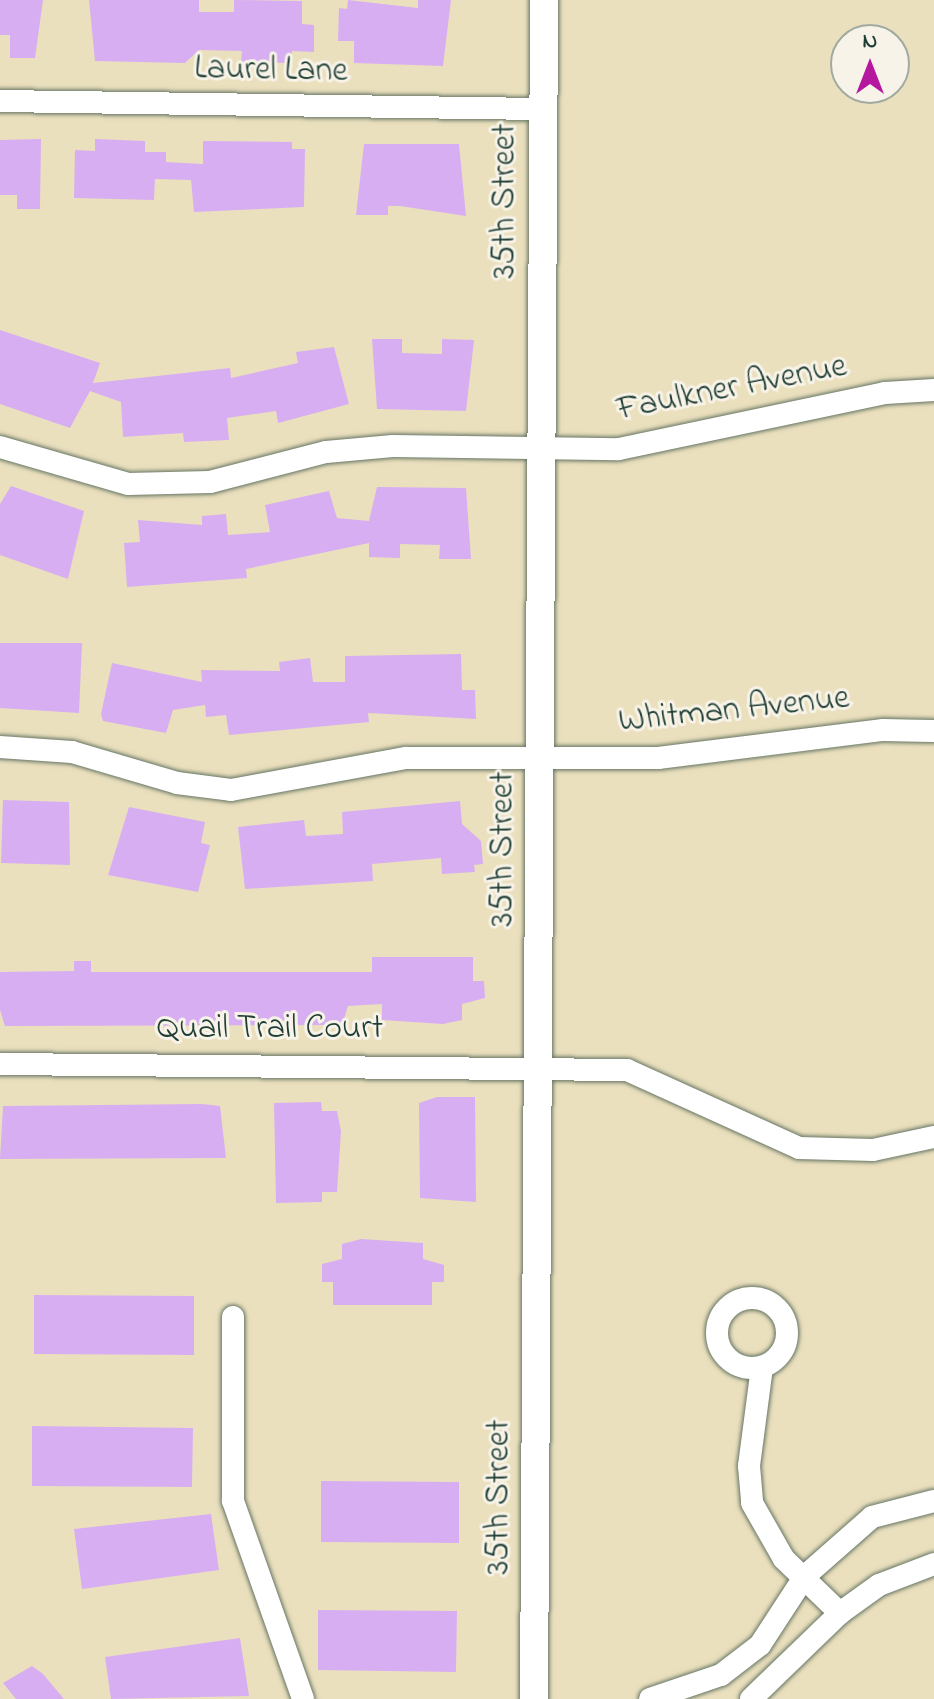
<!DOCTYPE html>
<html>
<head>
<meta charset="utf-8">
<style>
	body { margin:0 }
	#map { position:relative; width:934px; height:1699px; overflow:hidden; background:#ebe0be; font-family:"Indie Flower",sans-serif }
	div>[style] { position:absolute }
	.building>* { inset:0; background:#d7aef2 }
	.roads { filter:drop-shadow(0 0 2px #667664) drop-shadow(0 0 2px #667664) }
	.minor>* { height:22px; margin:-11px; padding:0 11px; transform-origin:11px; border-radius:11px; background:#fff }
	.minor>.ring { margin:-11px; padding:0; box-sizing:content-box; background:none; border:22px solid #fff; border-radius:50% }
	.tertiary>* { height:28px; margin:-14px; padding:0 14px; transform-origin:14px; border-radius:14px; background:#fff }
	span { translate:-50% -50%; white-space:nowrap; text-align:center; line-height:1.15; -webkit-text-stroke:6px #f7f3e8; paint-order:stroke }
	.street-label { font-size:34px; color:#1f3d34 }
	.north { position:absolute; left:830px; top:24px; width:80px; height:80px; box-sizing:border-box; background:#f7f3e8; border:2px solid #a1aaa0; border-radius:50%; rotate:0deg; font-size:22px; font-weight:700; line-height:32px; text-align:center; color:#1f3d34 }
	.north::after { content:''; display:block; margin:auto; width:28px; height:36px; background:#b5179e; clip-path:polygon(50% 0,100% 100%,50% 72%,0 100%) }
</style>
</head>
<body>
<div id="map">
	<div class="building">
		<i style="clip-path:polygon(0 0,43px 0,35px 58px,10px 58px,10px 35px,0 35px)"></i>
		<i style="clip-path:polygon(89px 0,199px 0,199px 12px,234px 12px,234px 0,302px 1px,302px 24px,314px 25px,314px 52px,292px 51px,292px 63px,241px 62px,242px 51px,199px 50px,185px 63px,95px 61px)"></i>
		<i style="clip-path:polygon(348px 0,418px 8px,418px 0,451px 0,443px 66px,354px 63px,354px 41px,338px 41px,339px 8px,347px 9px)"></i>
		<i style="clip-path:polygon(41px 139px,40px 209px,17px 209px,17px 195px,0 195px,0 140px)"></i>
		<i style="clip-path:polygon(95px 139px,145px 141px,145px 152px,166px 152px,166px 162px,203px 164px,203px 141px,292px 142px,292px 149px,305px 149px,304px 207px,194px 212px,191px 180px,155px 179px,154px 200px,74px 198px,75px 150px,95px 151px)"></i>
		<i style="clip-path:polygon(364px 144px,459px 144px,466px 216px,400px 206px,388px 206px,388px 215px,356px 215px)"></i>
		<i style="clip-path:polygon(0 330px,100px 363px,93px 383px,230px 368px,231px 378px,298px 363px,296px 352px,334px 347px,349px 404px,278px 423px,276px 411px,227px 418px,229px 440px,184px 442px,183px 433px,123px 437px,121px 402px,90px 391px,70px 428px,0 404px)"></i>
		<i style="clip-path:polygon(372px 339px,402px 339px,402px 353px,442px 354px,442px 339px,474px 340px,466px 411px,377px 409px)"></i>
		<i style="clip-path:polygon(11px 486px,84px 511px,68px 579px,0 555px,0 504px)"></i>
		<i style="clip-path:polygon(377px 487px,466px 488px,471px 559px,439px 559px,440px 545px,400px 544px,400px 558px,369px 557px,369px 543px,246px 569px,247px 578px,127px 587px,124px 543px,140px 542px,138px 520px,202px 525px,202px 516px,226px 514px,228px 535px,270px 532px,265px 505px,329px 491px,337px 518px,369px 521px)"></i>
		<i style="clip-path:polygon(0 643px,82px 643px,79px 713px,0 708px)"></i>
		<i style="clip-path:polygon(461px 654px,462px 690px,475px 690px,476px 719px,368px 713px,369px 722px,229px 735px,226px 715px,206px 717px,205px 705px,173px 710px,166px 733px,103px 721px,101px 714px,112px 663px,202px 682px,201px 670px,280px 671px,279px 662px,310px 658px,313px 682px,345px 682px,345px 656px)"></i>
		<i style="clip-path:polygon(3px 800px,69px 802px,70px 865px,1px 863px)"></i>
		<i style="clip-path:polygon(460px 801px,462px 824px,481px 841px,483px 864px,474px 865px,475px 872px,442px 874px,441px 858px,372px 864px,373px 881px,245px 889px,238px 827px,304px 820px,306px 836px,343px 834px,342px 812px)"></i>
		<i style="clip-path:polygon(129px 807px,205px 822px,201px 843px,210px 845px,198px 892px,108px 875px)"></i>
		<i style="clip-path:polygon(372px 957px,473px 957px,473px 981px,484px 981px,485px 998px,462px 1004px,462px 1020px,443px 1024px,382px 1020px,382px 1004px,348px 1006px,342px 1025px,5px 1026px,0 1010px,0 972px,74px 971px,74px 961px,91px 961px,91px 972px,372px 972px)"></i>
		<i style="clip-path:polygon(437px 1097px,475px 1097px,476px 1202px,420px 1198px,419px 1103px)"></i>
		<i style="clip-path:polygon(321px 1102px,322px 1111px,337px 1111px,341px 1131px,337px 1192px,322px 1192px,322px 1202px,276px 1203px,274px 1103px)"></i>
		<i style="clip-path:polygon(202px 1104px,220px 1106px,226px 1158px,0 1159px,3px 1106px)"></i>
		<i style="clip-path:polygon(361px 1239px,423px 1243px,423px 1259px,444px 1265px,444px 1282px,432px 1282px,432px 1305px,333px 1305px,333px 1282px,322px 1282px,322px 1264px,342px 1259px,342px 1244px)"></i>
		<i style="clip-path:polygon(34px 1295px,194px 1296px,194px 1355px,34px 1354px)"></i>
		<i style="clip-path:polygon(32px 1426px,193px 1428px,192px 1487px,32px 1486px)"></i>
		<i style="clip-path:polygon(321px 1481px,459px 1482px,459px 1543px,321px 1542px)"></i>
		<i style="clip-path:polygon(211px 1514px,219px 1570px,82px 1589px,74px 1529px)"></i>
		<i style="clip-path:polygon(318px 1610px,457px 1611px,456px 1672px,318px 1670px)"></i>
		<i style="clip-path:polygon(240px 1638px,249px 1696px,111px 1699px,105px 1657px)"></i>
		<i style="clip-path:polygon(32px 1666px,43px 1674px,64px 1699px,16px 1699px,3px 1683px)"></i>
	</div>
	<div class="roads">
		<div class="minor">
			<i style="left:0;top:101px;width:542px;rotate:0.85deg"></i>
			<i style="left:0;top:447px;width:133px;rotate:16.1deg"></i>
			<i style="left:128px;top:484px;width:82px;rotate:-1.4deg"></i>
			<i style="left:210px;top:482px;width:120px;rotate:-14.5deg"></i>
			<i style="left:326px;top:452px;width:67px;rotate:-5.1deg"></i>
			<i style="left:393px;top:446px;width:226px;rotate:0.8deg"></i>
			<i style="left:619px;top:449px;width:272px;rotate:-11.9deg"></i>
			<i style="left:885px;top:393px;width:49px;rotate:-3.5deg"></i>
			<i style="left:0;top:747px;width:72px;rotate:4deg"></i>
			<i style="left:72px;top:752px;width:109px;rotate:16.4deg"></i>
			<i style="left:177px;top:783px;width:54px;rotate:7.4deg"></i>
			<i style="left:231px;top:790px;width:178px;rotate:-10.4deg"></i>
			<i style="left:406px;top:758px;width:252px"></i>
			<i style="left:658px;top:758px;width:227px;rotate:-7.1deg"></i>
			<i style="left:883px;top:730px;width:51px;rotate:1.1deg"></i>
			<i style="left:0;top:1064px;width:627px;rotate:0.55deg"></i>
			<i style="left:627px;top:1070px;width:189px;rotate:24.4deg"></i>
			<i style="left:799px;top:1148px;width:74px;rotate:1.5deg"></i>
			<i style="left:873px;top:1150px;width:62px;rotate:-12deg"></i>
			<i class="ring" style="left:717px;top:1298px;width:48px;height:48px"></i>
			<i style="left:233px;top:1317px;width:184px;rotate:90deg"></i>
			<i style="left:233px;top:1501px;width:210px;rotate:70.5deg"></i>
			<i style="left:762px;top:1367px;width:100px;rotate:97.5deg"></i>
			<i style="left:749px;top:1466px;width:37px;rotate:85deg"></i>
			<i style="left:752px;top:1503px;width:64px;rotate:60.3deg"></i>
			<i style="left:784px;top:1559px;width:78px;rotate:44deg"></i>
			<i style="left:650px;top:1699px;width:75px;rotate:-18.7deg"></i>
			<i style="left:721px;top:1675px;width:49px;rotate:-37.6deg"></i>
			<i style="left:760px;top:1645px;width:82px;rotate:-56.9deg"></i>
			<i style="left:805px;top:1576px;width:89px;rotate:-41.4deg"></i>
			<i style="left:872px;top:1517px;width:64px;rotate:-14.5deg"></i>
			<i style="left:751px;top:1699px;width:124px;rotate:-44deg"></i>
			<i style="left:840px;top:1613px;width:48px;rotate:-35.7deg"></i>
			<i style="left:879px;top:1585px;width:59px;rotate:-20.9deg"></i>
		</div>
		<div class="tertiary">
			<i style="left:534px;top:1699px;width:1699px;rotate:-89.66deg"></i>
		</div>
	</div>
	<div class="street-label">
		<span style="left:271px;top:71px;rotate:1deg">Laurel Lane</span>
		<span style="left:506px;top:201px;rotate:-90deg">35th Street</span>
		<span style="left:732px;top:389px;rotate:-11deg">Faulkner Avenue</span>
		<span style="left:734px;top:711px;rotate:-6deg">Whitman Avenue</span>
		<span style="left:504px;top:849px;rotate:-90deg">35th Street</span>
		<span style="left:270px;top:1030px">Quail Trail Court</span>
		<span style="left:500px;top:1497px;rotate:-90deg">35th Street</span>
	</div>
	<div class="north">N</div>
</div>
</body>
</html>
